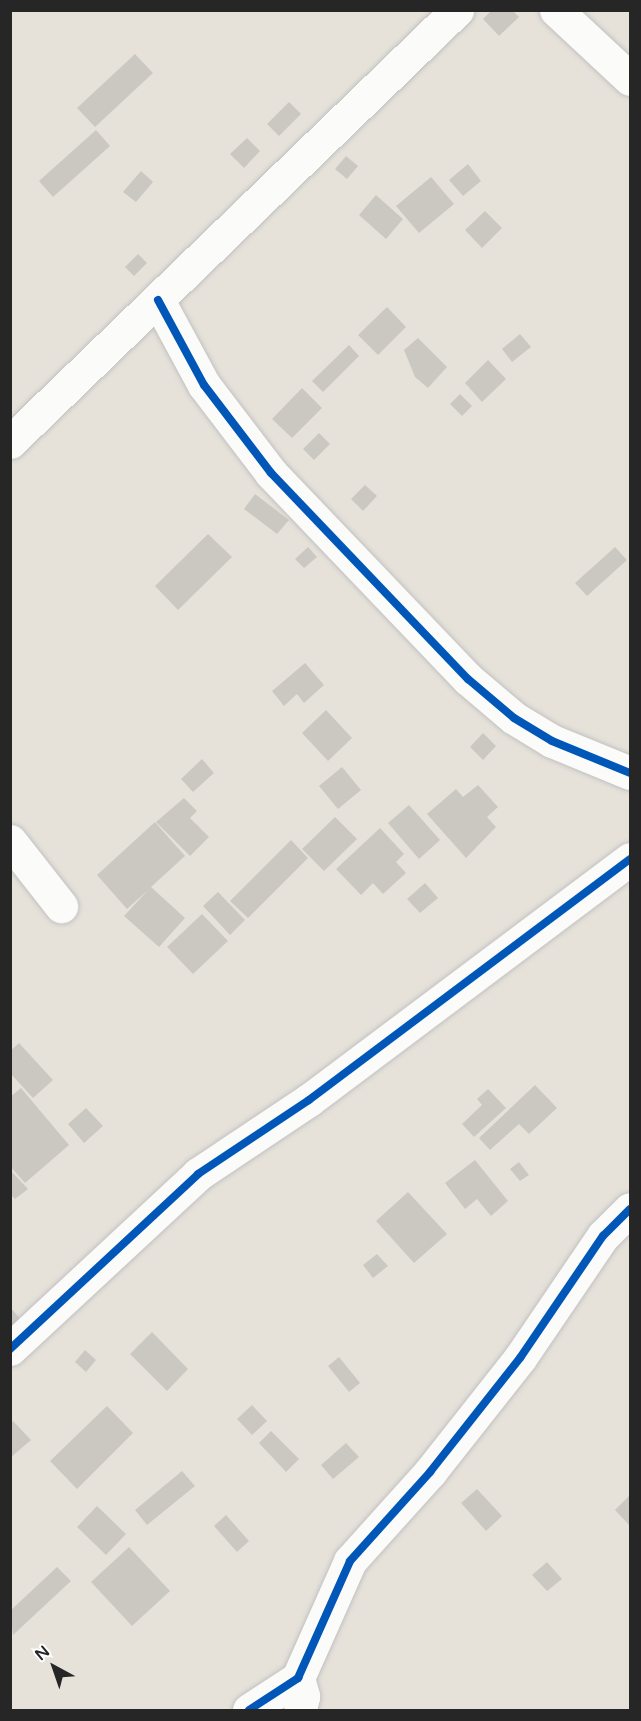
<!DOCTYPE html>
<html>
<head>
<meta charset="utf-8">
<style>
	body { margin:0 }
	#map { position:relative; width:641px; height:1721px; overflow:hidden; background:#e6e2da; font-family:"Varela Round",sans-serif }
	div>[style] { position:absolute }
	.building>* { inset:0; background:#cbc8c2 }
	.roads { filter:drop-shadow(0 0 2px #c2c1c2) drop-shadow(0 0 2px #c2c1c2) }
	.minor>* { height:33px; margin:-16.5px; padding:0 16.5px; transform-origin:16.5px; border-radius:16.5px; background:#fbfbf9 }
	.cycleway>* { height:8px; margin:-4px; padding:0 4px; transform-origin:4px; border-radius:4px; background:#0057b8 }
	span { translate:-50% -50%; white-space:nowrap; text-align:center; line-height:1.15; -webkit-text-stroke:4.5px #fff; paint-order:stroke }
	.frame { position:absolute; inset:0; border:12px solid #262626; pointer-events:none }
	.north { position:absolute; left:24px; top:1637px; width:60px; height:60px; -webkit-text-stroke:4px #fff; paint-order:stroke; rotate:320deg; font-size:16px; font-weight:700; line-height:24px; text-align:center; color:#262626 }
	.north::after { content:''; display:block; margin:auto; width:21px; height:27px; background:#262626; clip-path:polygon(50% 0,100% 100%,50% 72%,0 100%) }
</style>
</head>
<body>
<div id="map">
	<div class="building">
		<i style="clip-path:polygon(492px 10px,512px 10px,519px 17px,499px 36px,483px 19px)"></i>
		<i style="clip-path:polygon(135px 54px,153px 73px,95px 127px,77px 108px)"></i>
		<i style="clip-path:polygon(289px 102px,301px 114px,279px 136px,267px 124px)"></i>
		<i style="clip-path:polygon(96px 130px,110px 146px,53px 197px,39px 181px)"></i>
		<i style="clip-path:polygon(247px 138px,260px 151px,244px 168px,230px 154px)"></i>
		<i style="clip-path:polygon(346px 156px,358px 166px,347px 179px,335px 169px)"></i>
		<i style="clip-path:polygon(468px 164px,481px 181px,463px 196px,449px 180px)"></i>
		<i style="clip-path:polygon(141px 171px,153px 182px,136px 202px,123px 192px)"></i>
		<i style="clip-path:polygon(431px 177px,454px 204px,419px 233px,396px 206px)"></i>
		<i style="clip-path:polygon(376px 195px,403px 219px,386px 239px,359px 215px)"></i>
		<i style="clip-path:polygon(485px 211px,502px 228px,482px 248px,465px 230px)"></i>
		<i style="clip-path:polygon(138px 254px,147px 263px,134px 276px,125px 267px)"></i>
		<i style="clip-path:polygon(387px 307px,406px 327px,378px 355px,358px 335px)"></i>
		<i style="clip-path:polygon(520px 334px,531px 347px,512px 362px,502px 349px)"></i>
		<i style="clip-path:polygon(418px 338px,447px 367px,428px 388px,415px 377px,404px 350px)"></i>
		<i style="clip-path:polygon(349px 345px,359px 356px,323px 392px,312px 381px)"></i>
		<i style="clip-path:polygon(488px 360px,506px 379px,482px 402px,465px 383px)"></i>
		<i style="clip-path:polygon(302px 388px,322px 408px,292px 438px,272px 419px)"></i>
		<i style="clip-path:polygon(460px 394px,472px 406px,462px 416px,450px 404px)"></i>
		<i style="clip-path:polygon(319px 433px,330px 444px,314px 460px,303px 449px)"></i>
		<i style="clip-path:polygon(365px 485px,377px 496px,363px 511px,351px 499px)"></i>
		<i style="clip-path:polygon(255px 494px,289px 520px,277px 534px,244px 509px)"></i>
		<i style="clip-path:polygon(208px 534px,232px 557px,178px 610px,155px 586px)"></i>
		<i style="clip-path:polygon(308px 547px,317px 557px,304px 568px,295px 559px)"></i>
		<i style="clip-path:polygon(615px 547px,627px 560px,587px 596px,575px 583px)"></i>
		<i style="clip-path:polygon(305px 663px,324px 685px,304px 703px,297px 694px,284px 706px,272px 691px)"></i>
		<i style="clip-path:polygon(326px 710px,352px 738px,328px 761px,302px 733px)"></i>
		<i style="clip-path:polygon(483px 733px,496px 746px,483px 760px,470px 747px)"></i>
		<i style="clip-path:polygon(202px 759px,214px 773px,193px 792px,181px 779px)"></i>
		<i style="clip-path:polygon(342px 767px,361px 790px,338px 809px,319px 786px)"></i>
		<i style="clip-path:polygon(478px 785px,498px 807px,487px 817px,496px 827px,466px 858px,427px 814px,456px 789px,463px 797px)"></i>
		<i style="clip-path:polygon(184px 798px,197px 811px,190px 818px,209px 837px,190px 856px,156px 822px)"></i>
		<i style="clip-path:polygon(409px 805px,440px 840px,419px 859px,388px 823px)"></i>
		<i style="clip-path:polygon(335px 817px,357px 839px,324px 871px,302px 849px)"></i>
		<i style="clip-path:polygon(155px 822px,185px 856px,151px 887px,185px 918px,159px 947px,124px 916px,148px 890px,127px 909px,97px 875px)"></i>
		<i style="clip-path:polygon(380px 828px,404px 854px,396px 862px,406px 873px,383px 894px,373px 883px,361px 895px,336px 869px)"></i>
		<i style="clip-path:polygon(291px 840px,308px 858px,248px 918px,230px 901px)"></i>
		<i style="clip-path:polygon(425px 883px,438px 898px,420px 913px,407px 899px)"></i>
		<i style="clip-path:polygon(218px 892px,245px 920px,230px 935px,203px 906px)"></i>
		<i style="clip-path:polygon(202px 914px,228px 941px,193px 974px,167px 947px)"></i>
		<i style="clip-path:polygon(19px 1043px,53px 1080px,33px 1098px,10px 1073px,10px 1051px)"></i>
		<i style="clip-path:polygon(535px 1085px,557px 1108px,529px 1134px,519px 1124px,490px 1150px,479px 1138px)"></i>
		<i style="clip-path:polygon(21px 1088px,69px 1145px,25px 1183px,10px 1166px,10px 1097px)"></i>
		<i style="clip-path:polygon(488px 1089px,506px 1108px,474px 1137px,462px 1124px,482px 1105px,477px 1099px)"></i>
		<i style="clip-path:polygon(86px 1108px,103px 1126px,84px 1143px,68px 1124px)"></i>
		<i style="clip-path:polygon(475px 1160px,508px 1201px,491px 1216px,477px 1199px,465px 1209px,445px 1183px)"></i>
		<i style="clip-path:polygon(519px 1162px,529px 1175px,520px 1181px,510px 1169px)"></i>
		<i style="clip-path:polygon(10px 1170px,28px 1189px,15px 1199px,10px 1194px)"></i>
		<i style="clip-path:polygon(408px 1192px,447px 1234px,414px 1263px,376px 1221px)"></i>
		<i style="clip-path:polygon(377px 1254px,388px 1266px,373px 1278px,363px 1265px)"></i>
		<i style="clip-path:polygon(10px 1307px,22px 1321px,10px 1330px)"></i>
		<i style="clip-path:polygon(152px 1332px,188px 1369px,167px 1391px,130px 1354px)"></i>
		<i style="clip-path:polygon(85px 1350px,96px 1360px,86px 1372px,75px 1362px)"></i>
		<i style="clip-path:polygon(339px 1357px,360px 1383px,349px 1392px,328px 1366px)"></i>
		<i style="clip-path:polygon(252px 1405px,267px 1421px,252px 1435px,237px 1419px)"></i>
		<i style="clip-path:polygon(107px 1406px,133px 1433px,77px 1489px,50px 1461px)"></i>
		<i style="clip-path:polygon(13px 1421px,31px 1440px,10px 1458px,10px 1424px)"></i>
		<i style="clip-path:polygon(271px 1431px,299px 1459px,286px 1472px,259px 1443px)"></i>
		<i style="clip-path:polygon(346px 1443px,359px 1457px,333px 1479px,321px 1465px)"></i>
		<i style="clip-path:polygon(182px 1471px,195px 1486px,147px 1525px,135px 1510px)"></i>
		<i style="clip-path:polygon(477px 1489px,502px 1516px,486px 1531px,461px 1503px)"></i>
		<i style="clip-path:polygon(630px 1495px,630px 1526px,615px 1510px)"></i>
		<i style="clip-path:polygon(97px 1506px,126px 1534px,106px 1555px,77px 1527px)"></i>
		<i style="clip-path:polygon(226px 1515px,249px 1541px,237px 1552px,214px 1526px)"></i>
		<i style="clip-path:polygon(129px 1547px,170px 1591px,132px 1626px,91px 1582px)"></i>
		<i style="clip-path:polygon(547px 1562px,562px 1579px,547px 1591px,532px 1575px)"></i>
		<i style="clip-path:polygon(57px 1567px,71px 1581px,13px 1635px,10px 1611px)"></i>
	</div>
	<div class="roads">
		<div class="minor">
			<i style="left:556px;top:10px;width:101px;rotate:43deg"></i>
			<i style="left:158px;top:300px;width:97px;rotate:61.6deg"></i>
			<i style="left:204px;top:385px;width:111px;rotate:52.7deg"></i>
			<i style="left:271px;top:473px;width:285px;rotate:46.3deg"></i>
			<i style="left:468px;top:679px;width:60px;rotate:40.3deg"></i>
			<i style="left:514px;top:718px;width:44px;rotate:31.2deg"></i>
			<i style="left:552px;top:741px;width:84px;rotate:22.3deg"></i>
			<i style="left:10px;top:442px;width:622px;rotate:-44.02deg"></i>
			<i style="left:10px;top:841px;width:83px;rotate:51.9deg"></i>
			<i style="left:10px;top:1349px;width:257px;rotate:-42.9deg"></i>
			<i style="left:198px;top:1174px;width:133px;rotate:-33.7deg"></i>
			<i style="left:309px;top:1100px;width:401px;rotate:-36.9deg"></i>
			<i style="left:298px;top:1678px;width:19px;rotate:74deg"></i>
			<i style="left:303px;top:1696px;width:14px;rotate:102deg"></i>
			<i style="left:249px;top:1710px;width:59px;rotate:-33.1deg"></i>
			<i style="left:298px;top:1678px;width:128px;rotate:-66deg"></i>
			<i style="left:350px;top:1561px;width:120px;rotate:-48deg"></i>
			<i style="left:430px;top:1472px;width:145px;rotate:-51.7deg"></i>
			<i style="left:520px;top:1358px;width:148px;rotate:-55.8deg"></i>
			<i style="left:603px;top:1236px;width:38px;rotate:-45deg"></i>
		</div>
	</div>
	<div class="cycleway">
		<i style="left:158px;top:300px;width:97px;rotate:61.6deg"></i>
		<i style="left:204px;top:385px;width:111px;rotate:52.7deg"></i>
		<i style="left:271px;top:473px;width:285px;rotate:46.3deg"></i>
		<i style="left:468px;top:679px;width:60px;rotate:40.3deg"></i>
		<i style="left:514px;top:718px;width:44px;rotate:31.2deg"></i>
		<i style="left:552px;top:741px;width:84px;rotate:22.3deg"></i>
		<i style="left:10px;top:1349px;width:257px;rotate:-42.9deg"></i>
		<i style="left:198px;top:1174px;width:133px;rotate:-33.7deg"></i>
		<i style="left:309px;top:1100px;width:401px;rotate:-36.9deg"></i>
		<i style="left:249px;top:1710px;width:59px;rotate:-33.1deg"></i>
		<i style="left:298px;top:1678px;width:128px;rotate:-66deg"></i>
		<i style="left:350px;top:1561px;width:120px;rotate:-48deg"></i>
		<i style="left:430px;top:1472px;width:145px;rotate:-51.7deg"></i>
		<i style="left:520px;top:1358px;width:148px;rotate:-55.8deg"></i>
		<i style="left:603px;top:1236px;width:38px;rotate:-45deg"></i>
	</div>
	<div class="frame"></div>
	<div class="north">N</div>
</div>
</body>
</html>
